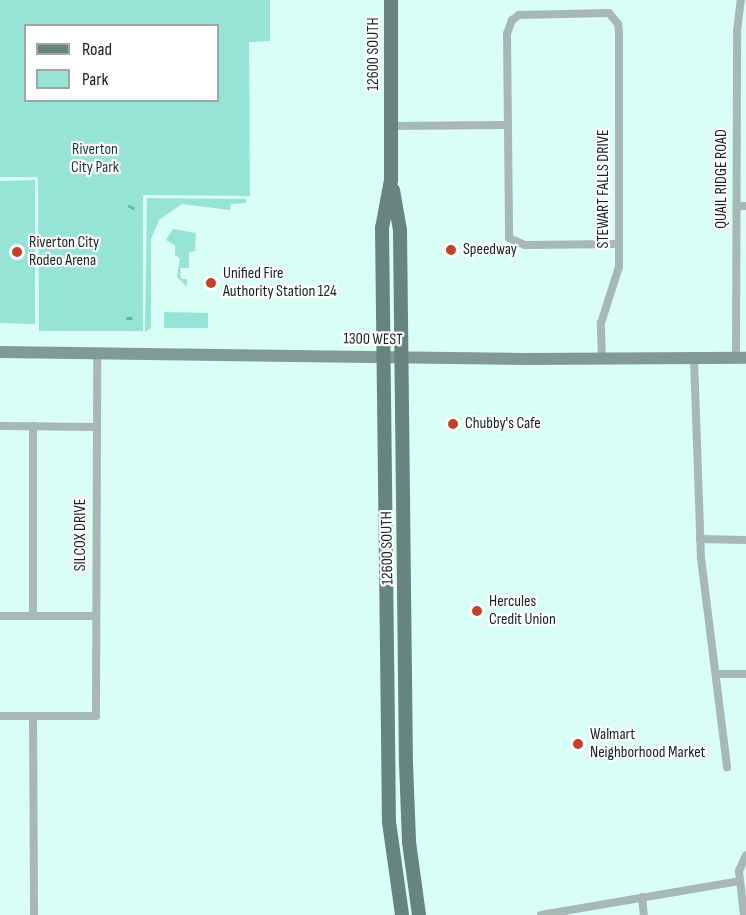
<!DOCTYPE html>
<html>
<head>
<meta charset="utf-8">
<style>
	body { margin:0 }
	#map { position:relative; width:746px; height:915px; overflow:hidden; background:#d8fef6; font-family:"Sofia Sans Condensed",sans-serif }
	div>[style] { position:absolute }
	.green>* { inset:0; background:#95e4d6 }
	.stream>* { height:3px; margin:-1.5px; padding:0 1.5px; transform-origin:1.5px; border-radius:1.5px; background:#5fb8aa }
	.street>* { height:8px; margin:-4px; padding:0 4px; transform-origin:4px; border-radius:4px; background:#a8b8b4 }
	.secondary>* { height:12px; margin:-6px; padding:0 6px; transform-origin:6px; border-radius:6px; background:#829a95 }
	.primary>* { height:14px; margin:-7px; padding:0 7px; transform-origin:7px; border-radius:7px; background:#67847f }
	.dots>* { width:16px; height:16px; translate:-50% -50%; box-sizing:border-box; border:3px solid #fff; border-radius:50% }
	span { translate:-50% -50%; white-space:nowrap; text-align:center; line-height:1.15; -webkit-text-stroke:4.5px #fff; paint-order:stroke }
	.street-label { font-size:16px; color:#142320 }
	.park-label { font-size:16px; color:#143e38 }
	.poi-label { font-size:16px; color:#142320 }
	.left { translate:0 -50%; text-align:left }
	.legend { position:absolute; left:24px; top:24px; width:195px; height:78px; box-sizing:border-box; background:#fff; border:2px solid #a1a7a6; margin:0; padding:8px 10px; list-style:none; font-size:18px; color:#142320 }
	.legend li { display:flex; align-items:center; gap:12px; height:30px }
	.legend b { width:30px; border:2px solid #a1a7a6 }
</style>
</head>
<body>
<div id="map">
	<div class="green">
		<i style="clip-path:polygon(evenodd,0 0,270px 0,270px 41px,249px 42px,250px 196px,143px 195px,143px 331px,39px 331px,38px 177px,0 177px,0 0,26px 26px,218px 26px,218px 100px,26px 100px,26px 26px)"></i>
		<i style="clip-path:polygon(35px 180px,35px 324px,0 323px,0 181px)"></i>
		<i style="clip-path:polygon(147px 198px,246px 199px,246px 203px,231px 204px,230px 210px,182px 204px,159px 220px,151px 239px,151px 328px,145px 332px)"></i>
		<i style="clip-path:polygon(173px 229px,196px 233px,195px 251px,189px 252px,189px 268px,180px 268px,181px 279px,187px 279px,187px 287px,177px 277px,180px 258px,175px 255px,175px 245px,166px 240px)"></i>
		<i style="clip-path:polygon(164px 312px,208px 313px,208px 328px,164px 328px)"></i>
	</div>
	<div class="stream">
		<i style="left:129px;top:206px;width:4px;rotate:27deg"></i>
		<i style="left:127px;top:318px;width:4px"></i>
	</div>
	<div class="street">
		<i style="left:391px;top:126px;width:115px;rotate:-0.5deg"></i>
		<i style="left:737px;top:206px;width:9px"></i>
		<i style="left:694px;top:358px;width:200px;rotate:88deg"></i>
		<i style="left:701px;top:558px;width:211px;rotate:82.9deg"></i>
		<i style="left:736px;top:358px;width:327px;rotate:-89.8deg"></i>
		<i style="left:737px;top:31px;width:31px;rotate:-83deg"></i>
		<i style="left:602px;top:359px;width:36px;rotate:-92deg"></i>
		<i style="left:601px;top:323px;width:59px;rotate:-72.2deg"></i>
		<i style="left:619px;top:267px;width:235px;rotate:-90deg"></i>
		<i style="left:619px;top:32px;width:8px;rotate:-97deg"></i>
		<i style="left:618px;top:24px;width:14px;rotate:-129deg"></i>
		<i style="left:609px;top:13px;width:90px;rotate:178.7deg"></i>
		<i style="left:519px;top:15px;width:9px;rotate:144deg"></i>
		<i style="left:512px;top:20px;width:15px;rotate:110deg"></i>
		<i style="left:507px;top:34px;width:204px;rotate:89.4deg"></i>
		<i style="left:509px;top:238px;width:17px;rotate:24deg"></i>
		<i style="left:525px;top:245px;width:94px;rotate:-0.6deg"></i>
		<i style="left:0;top:426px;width:97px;rotate:0.6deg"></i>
		<i style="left:700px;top:539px;width:46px;rotate:1.2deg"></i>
		<i style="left:0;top:616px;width:96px"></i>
		<i style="left:33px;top:616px;width:190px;rotate:-90deg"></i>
		<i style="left:716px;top:674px;width:30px"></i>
		<i style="left:0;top:716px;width:96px"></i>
		<i style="left:96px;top:716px;width:362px;rotate:-89.8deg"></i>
		<i style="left:33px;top:716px;width:199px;rotate:89.7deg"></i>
		<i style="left:642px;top:897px;width:18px;rotate:84deg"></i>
		<i style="left:541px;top:915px;width:201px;rotate:-9.7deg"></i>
		<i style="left:744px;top:915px;width:44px;rotate:-96.5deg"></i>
		<i style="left:739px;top:871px;width:17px;rotate:-66deg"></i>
	</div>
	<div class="secondary">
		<i style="left:0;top:352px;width:523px;rotate:0.77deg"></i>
		<i style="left:523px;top:359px;width:223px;rotate:-0.3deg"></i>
	</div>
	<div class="primary">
		<i style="left:391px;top:0;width:180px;rotate:90deg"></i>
		<i style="left:391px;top:180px;width:49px;rotate:100.6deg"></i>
		<i style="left:382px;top:228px;width:505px;rotate:89.32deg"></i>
		<i style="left:388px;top:733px;width:89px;rotate:89.4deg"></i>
		<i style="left:389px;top:822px;width:94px;rotate:82deg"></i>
		<i style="left:393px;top:190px;width:41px;rotate:80.1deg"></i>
		<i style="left:400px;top:230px;width:533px;rotate:89.36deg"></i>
		<i style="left:406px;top:763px;width:79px;rotate:87.8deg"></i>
		<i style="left:409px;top:842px;width:74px;rotate:82.2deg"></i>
	</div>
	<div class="dots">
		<i style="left:451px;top:250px;background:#c93e27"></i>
		<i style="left:17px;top:252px;background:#c93e27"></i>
		<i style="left:211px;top:283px;background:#c93e27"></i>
		<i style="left:453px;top:424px;background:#c93e27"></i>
		<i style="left:477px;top:611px;background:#c93e27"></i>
		<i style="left:578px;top:744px;background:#c93e27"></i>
	</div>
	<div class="street-label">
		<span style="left:374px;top:54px;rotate:-90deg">12600 SOUTH</span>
		<span style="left:722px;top:179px;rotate:-90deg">QUAIL RIDGE ROAD</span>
		<span style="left:604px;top:189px;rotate:-90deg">STEWART FALLS DRIVE</span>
		<span style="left:373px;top:340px;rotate:1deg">1300 WEST</span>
		<span style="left:81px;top:535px;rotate:-90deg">SILCOX DRIVE</span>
		<span style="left:388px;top:548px;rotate:-91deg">12600 SOUTH</span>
	</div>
	<div class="park-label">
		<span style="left:95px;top:159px">Riverton<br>City Park</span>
	</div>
	<div class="poi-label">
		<span class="left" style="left:29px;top:252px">Riverton City<br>Rodeo Arena</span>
		<span class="left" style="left:463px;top:250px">Speedway</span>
		<span class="left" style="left:223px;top:283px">Unified Fire<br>Authority Station 124</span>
		<span class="left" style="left:465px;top:424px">Chubby's Cafe</span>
		<span class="left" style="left:489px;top:611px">Hercules<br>Credit Union</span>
		<span class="left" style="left:590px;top:744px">Walmart<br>Neighborhood Market</span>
	</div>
	<ul class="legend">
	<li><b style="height:8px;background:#67847f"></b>Road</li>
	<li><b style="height:16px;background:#95e4d6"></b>Park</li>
	</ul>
</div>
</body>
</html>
